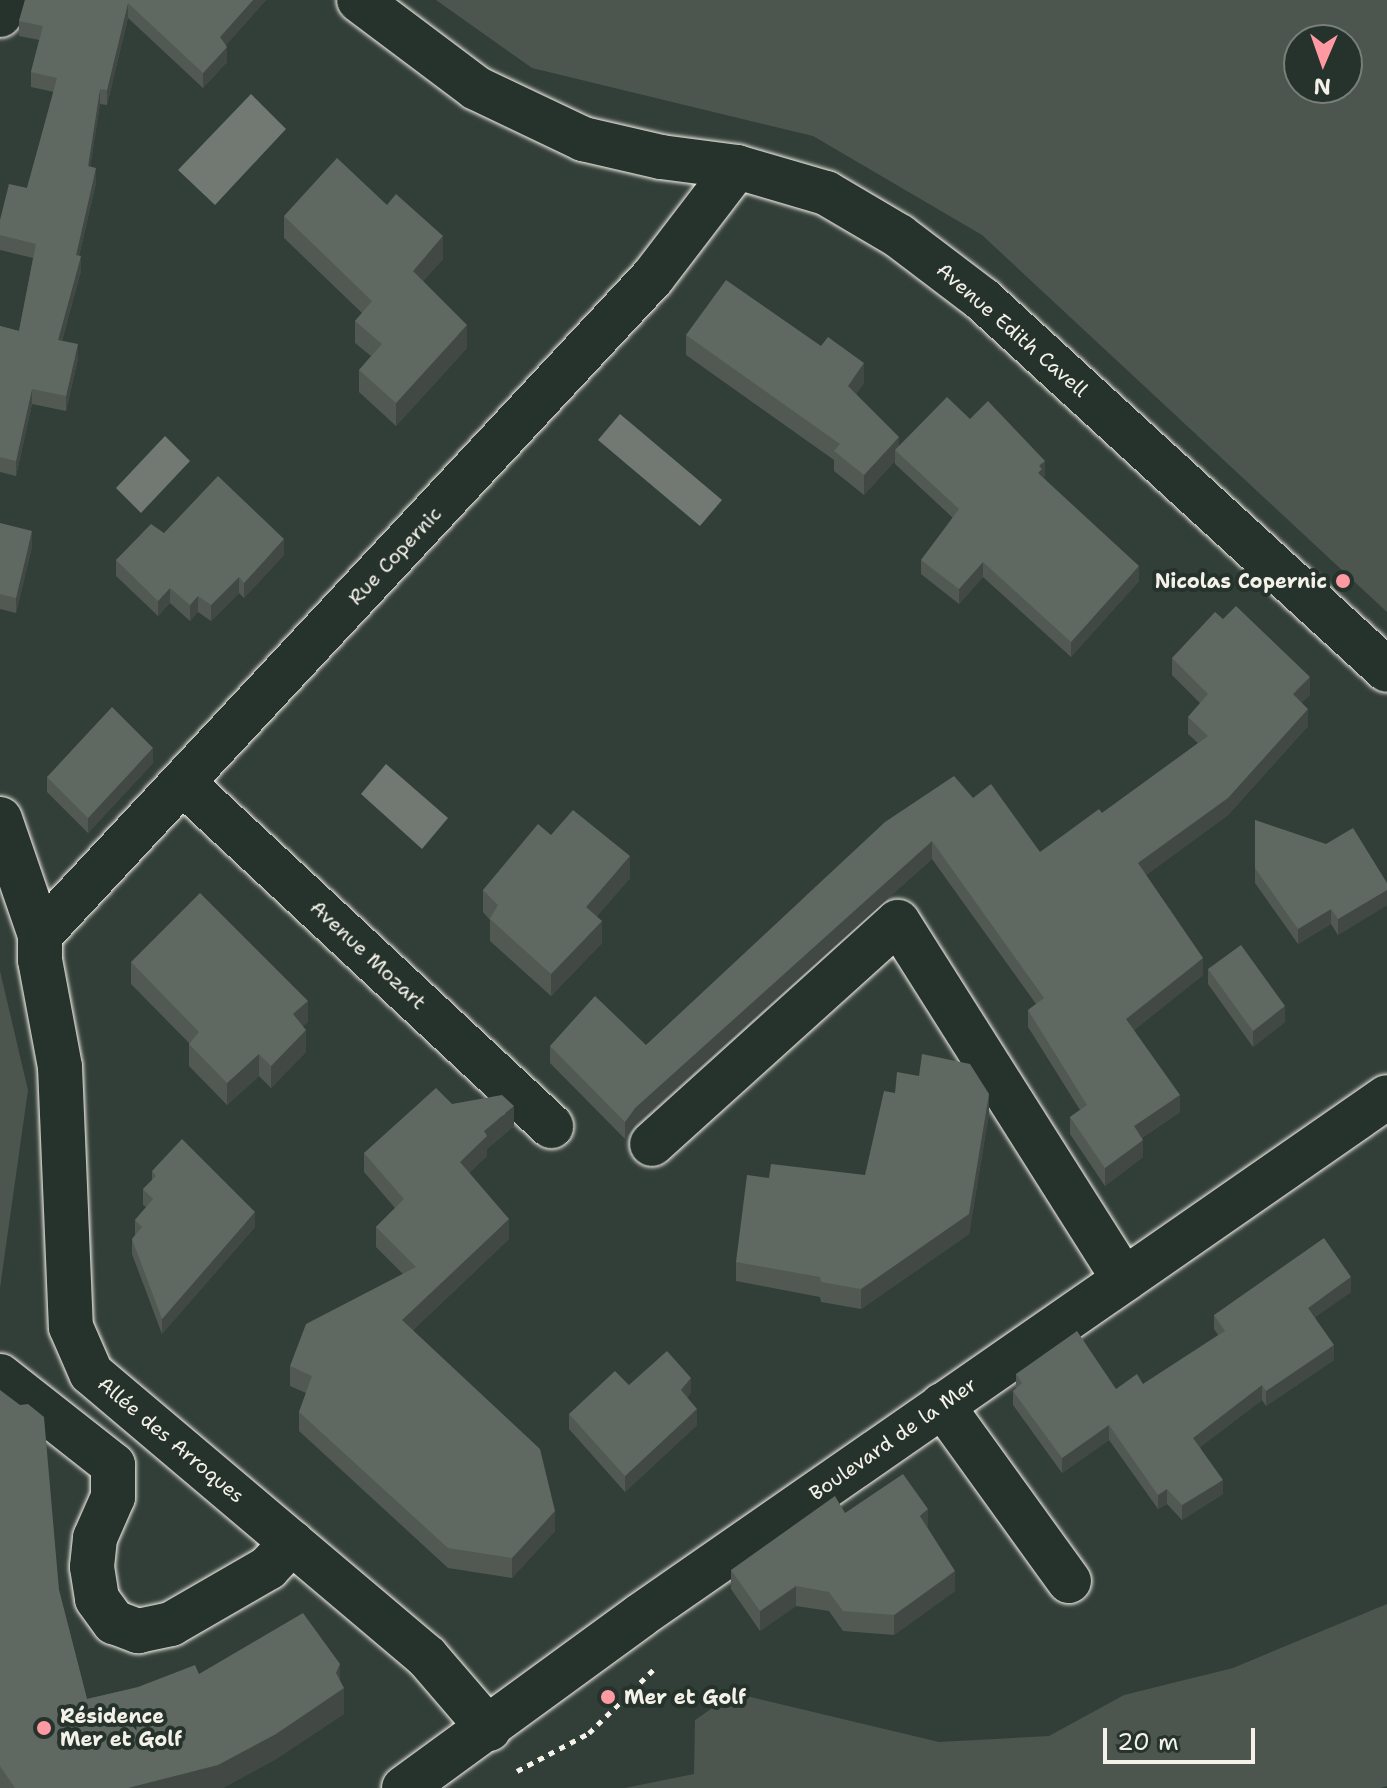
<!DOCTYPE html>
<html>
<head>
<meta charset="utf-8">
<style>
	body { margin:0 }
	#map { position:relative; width:1387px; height:1788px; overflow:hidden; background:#323e38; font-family:"Shantell Sans",sans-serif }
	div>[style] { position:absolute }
	.green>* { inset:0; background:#4c564f }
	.water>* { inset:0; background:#727972 }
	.path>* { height:5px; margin-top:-2.5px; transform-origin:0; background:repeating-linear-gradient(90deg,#f4f1e8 0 6px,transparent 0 12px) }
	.roads { filter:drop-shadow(0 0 2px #f4f1e8) drop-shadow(0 0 2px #f4f1e8) }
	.minor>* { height:44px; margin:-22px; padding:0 22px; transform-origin:22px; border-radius:22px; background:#26332d }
	.major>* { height:44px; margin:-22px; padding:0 22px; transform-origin:22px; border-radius:22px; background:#26332d }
	.wall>* { inset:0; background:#525953 }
	.shaded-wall>* { inset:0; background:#424944 }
	.building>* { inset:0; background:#5f6861 }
	.dots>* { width:22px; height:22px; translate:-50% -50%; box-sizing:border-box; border:4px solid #26332d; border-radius:50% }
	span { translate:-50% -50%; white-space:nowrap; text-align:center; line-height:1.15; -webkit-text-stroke:8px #26332d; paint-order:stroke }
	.street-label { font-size:20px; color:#f4f1e8 }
	.poi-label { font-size:20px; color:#f4f1e8; font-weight:700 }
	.right { translate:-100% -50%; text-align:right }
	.left { translate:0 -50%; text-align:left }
	.north { position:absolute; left:1283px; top:24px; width:80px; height:80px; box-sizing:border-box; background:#26332d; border:2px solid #787f78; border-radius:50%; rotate:182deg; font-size:22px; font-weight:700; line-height:32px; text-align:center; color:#f4f1e8 }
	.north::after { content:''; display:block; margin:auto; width:28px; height:36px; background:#ff9aa2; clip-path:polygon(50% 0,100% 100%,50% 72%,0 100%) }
	.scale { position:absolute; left:1103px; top:1728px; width:152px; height:36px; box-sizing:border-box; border:4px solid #f4f1e8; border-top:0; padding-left:10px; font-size:24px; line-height:28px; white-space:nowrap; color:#f4f1e8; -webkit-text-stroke:6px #26332d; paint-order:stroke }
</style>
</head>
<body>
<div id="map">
	<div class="green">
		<i style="clip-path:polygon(evenodd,436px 0,1387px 0,1387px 612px,982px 235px,813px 136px,532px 68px,436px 0,1299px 40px,1347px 40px,1347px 88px,1299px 88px,1299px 40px)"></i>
		<i style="clip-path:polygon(0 971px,28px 1090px,0 1288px)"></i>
		<i style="clip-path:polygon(1387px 1604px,1387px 1786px,1380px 1788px,625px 1788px,694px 1774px,695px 1720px,734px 1693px,939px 1742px,1049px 1736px,1124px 1695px,1233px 1668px)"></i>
	</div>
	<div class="water">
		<i style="clip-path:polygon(251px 94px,286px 129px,215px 205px,178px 170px)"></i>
		<i style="clip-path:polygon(620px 414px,722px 500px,700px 526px,598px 440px)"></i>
		<i style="clip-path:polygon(165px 436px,190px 461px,141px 513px,116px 488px)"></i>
		<i style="clip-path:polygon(386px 764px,448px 818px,422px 849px,361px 794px)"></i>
	</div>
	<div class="path">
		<i style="left:517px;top:1771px;width:81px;rotate:-27.8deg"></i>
		<i style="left:589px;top:1733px;width:93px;rotate:-44.6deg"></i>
	</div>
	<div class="roads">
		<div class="minor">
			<i style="left:359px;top:0;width:146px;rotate:36.9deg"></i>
			<i style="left:476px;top:88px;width:119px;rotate:25.5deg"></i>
			<i style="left:583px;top:139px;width:80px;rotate:13deg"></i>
			<i style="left:661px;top:157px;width:77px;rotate:7.5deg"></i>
			<i style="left:737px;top:167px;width:93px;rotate:16.3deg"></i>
			<i style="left:826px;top:193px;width:85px;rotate:30.5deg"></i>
			<i style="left:899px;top:236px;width:104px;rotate:37.2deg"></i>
			<i style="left:982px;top:299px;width:549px;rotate:42.49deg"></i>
			<i style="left:0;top:15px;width:16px;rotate:-75deg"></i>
			<i style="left:184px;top:784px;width:502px;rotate:42.98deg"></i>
			<i style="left:0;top:819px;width:123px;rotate:71deg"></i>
			<i style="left:40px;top:935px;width:25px;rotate:90deg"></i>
			<i style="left:40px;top:960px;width:109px;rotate:79.4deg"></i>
			<i style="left:60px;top:1067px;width:260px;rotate:87.6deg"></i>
			<i style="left:71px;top:1327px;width:50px;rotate:66.5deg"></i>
			<i style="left:91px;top:1373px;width:440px;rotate:40.2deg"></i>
			<i style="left:427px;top:1657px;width:95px;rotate:49.3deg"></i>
			<i style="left:40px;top:935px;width:899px;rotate:-47.03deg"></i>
			<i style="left:653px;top:277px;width:138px;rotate:-52.6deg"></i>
			<i style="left:652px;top:1144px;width:331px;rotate:-42.1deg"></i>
			<i style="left:898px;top:922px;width:423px;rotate:57.7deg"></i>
			<i style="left:0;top:1376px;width:144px;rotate:38.2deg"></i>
			<i style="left:113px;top:1465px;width:32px;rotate:90deg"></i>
			<i style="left:113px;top:1497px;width:45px;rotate:113.7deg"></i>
			<i style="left:95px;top:1538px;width:29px;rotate:96deg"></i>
			<i style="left:92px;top:1567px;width:32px;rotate:81deg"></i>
			<i style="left:97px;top:1599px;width:29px;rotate:54deg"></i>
			<i style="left:114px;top:1622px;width:26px;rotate:21deg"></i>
			<i style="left:138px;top:1631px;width:34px;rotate:-12deg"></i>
			<i style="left:171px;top:1624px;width:112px;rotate:-30deg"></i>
			<i style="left:268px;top:1568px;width:35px;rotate:-47deg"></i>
			<i style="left:942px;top:1405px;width:217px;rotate:54.2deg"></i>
			<i style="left:404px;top:1788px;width:293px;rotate:-36.1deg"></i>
		</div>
		<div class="major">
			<i style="left:641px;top:1615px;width:908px;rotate:-34.77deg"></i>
		</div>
	</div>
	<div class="wall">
		<i style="clip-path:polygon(25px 0,266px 0,226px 45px,227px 62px,203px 88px,128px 18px,107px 105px,100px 104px,90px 167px,96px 183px,79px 256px,81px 271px,62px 341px,78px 359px,66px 411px,32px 404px,16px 476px,0 472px,0 326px,19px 331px,33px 258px,0 250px,0 220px,27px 188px,54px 92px,31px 87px,31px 72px,39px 40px,19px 36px,19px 21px)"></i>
		<i style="clip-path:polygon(284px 216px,443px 259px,423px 281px,467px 348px,396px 426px,359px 392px,359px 370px,371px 356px,355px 343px,355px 321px,362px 313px,284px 238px)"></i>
		<i style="clip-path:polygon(686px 335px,864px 383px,856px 394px,899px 446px,970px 419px,1045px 475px,1043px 477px,1139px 581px,1071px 657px,983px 577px,959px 604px,921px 574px,921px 560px,953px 518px,895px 464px,895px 461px,864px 495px,834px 471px,834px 460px,686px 355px)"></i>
		<i style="clip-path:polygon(0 523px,32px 547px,16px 613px,0 609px)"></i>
		<i style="clip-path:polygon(164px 533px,284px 555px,244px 598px,239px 593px,211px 621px,198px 612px,190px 621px,170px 603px,158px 616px,116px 576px,116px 560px)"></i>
		<i style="clip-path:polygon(1172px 658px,1310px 695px,1302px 702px,1308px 726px,1228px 815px,1146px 875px,1203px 975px,1134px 1030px,1180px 1112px,1142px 1138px,1143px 1157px,1105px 1186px,1070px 1134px,1070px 1117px,1080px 1110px,1028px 1027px,1028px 1010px,1036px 1004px,932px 859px,635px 1125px,625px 1139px,550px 1063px,550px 1046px,646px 1045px,973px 798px,1040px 852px,1102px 813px,1198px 743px,1188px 734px,1188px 717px,1200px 703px,1172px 675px)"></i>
		<i style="clip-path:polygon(153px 763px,88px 833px,47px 792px,47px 777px)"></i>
		<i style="clip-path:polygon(1255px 820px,1387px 883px,1387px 905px,1338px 935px,1331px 924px,1298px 944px,1255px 883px)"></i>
		<i style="clip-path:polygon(551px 835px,630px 878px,597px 916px,602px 943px,551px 996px,490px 941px,490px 920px,483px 912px,483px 890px)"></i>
		<i style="clip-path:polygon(131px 962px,308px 1022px,303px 1026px,306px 1052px,271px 1088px,259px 1076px,227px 1105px,189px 1066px,189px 1043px,131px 984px)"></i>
		<i style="clip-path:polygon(1208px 969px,1285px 1022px,1253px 1047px,1208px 984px)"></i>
		<i style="clip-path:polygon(452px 1104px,514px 1126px,487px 1149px,487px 1156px,469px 1173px,509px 1239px,413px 1330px,555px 1531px,512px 1578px,448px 1568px,299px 1431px,299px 1412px,306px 1393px,290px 1386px,290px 1366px,403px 1274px,376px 1247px,376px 1227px,395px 1208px,364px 1172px,364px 1153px)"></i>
		<i style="clip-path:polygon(989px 1113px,969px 1234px,861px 1309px,821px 1302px,820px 1297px,736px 1281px,736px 1262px,769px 1178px,865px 1175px)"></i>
		<i style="clip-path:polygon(152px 1171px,255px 1227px,162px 1334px,132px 1254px,132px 1239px,135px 1235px,135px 1220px,146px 1207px,143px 1205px,143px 1189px,152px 1180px)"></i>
		<i style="clip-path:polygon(1351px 1292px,1315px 1317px,1334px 1360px,1266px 1406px,1262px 1400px,1200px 1447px,1223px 1494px,1182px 1520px,1167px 1504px,1158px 1509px,1109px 1440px,1062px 1473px,1013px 1405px,1013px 1391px,1016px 1388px,1016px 1374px,1116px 1389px,1143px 1384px,1218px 1335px,1214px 1329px,1214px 1315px)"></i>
		<i style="clip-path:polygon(629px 1385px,691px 1393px,687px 1397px,697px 1425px,625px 1492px,569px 1429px,569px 1414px)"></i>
		<i style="clip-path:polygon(0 1390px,59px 1590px,87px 1699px,199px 1674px,340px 1681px,344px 1714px,276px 1759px,223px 1788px,0 1788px)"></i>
		<i style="clip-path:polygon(845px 1513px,928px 1529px,955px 1591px,894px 1635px,843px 1631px,829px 1611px,796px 1606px,760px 1631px,731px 1589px,731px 1570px)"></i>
	</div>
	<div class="shaded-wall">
		<i style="clip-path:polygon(253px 0,266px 0,220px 52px,220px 37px)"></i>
		<i style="clip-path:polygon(128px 3px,128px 18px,107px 105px,107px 90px)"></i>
		<i style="clip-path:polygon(227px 47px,227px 62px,203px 88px,203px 73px)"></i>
		<i style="clip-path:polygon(100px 89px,100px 104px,88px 181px,88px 166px)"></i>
		<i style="clip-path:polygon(96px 168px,96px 183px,76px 269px,76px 255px)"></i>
		<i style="clip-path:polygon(443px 236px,443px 259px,413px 293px,413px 271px)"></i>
		<i style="clip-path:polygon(81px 256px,81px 271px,58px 355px,58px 340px)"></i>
		<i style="clip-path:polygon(467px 325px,467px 348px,396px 426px,396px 403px)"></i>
		<i style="clip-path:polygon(78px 344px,78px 359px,66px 411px,66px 396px)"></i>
		<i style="clip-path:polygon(864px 363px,864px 383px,848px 406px,848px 386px)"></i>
		<i style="clip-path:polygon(32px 389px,32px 404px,16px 476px,16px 461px)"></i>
		<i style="clip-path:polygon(899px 437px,899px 453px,895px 450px,895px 461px,864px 495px,864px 475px)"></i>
		<i style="clip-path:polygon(1045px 461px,1045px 475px,1042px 478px,1038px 487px,1039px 466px)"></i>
		<i style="clip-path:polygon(32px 531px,32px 547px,16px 613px,16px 598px)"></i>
		<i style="clip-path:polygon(284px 539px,284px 555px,244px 598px,244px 583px)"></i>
		<i style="clip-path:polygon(983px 562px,983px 577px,959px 604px,959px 589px)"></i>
		<i style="clip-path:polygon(1139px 566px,1139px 581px,1071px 657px,1071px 642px)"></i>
		<i style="clip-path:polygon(239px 577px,239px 593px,211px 621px,211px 605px)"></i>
		<i style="clip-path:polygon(170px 588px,170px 603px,158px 616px,158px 601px)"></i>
		<i style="clip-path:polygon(198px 596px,198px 612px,190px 621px,190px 605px)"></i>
		<i style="clip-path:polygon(1310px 677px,1310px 695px,1293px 711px,1293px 694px)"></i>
		<i style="clip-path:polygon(1308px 709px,1308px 726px,1228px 815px,1138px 881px,1138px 863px)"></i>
		<i style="clip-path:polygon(153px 748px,153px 763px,88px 833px,88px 818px)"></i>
		<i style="clip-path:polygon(932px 841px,932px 859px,635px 1125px,625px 1139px,625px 1122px,635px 1108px)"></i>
		<i style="clip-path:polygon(630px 856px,630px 878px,586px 929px,586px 907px)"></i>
		<i style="clip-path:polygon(1387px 890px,1387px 905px,1338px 935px,1338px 919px)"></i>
		<i style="clip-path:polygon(1331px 909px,1331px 924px,1298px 944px,1298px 929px)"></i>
		<i style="clip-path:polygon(602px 921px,602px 943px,551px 996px,551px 974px)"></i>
		<i style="clip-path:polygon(1203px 958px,1203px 975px,1126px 1036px,1126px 1019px)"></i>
		<i style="clip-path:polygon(308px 1001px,308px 1022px,293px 1036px,293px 1014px)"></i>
		<i style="clip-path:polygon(1285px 1006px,1285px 1022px,1253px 1047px,1253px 1031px)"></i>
		<i style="clip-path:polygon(306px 1030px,306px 1052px,271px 1088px,271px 1066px)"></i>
		<i style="clip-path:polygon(259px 1054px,259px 1076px,227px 1105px,227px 1083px)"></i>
		<i style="clip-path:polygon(989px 1094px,989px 1113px,969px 1234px,861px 1309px,861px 1289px)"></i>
		<i style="clip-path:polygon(1180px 1095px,1180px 1112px,1134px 1143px,1134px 1126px)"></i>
		<i style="clip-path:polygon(514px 1106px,514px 1126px,487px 1149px,487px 1156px,460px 1182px,460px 1162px,484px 1131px)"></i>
		<i style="clip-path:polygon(1143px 1140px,1143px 1157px,1105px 1186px,1105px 1168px)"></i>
		<i style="clip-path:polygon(255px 1212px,255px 1227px,162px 1334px,162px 1319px)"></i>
		<i style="clip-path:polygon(509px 1219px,509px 1239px,402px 1340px,402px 1320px)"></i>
		<i style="clip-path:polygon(1351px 1277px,1351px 1292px,1308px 1322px,1308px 1308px)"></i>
		<i style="clip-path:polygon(1334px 1345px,1334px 1360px,1266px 1406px,1266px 1391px)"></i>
		<i style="clip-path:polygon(691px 1378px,691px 1393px,681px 1406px,681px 1390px)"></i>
		<i style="clip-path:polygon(1262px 1385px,1262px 1400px,1193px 1452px,1193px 1438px)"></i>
		<i style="clip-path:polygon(697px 1409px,697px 1425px,625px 1492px,625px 1476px)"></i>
		<i style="clip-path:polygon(1109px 1425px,1109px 1440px,1062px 1473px,1062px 1458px)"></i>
		<i style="clip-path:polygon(1223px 1480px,1223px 1494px,1182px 1520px,1182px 1505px)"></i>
		<i style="clip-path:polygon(1167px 1489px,1167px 1504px,1158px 1509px,1158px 1495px)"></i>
		<i style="clip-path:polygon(928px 1509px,928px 1529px,920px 1516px)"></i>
		<i style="clip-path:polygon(555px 1511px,555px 1531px,512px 1578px,512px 1558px)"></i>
		<i style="clip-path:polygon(955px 1571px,955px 1591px,894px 1635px,894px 1615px)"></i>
		<i style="clip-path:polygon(796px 1586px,796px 1606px,760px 1631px,760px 1611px)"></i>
		<i style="clip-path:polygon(340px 1664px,340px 1690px,344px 1688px,344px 1714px,276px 1759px,223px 1788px,128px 1788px,336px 1673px)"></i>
	</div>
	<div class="building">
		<i style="clip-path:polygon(25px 0,253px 0,220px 37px,227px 47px,203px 73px,128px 3px,107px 90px,100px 89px,88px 166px,96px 168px,76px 255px,81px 256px,58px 340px,78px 344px,66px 396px,32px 389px,16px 461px,0 457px,0 326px,19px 331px,36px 244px,0 235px,0 220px,9px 184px,27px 188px,57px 78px,31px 72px,43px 26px,19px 21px)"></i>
		<i style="clip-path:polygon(337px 158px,387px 205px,396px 194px,443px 236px,413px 271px,467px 325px,396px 403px,359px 370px,382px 344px,355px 321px,372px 301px,284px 216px)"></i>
		<i style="clip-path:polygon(726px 280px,821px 346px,828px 337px,864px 363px,848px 386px,899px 437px,864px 475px,834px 451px,840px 444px,686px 335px)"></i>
		<i style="clip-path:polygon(947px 397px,970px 419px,988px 401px,1045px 461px,1039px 466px,1042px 469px,1038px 473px,1139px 566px,1071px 642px,983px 562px,959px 589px,921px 560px,959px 509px,895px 450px)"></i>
		<i style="clip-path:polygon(218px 476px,284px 539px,244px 583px,239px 577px,211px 605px,198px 596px,190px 605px,170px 588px,158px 601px,116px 560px,151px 524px,164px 533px)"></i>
		<i style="clip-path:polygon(0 523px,32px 531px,16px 598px,0 594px)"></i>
		<i style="clip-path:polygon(1236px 606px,1310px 677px,1293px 694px,1308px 709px,1228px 798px,1138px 863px,1203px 958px,1126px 1019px,1180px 1095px,1134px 1126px,1143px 1140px,1105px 1168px,1070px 1117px,1087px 1105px,1028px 1010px,1044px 998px,932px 841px,635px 1108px,625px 1122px,550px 1046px,595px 996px,646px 1045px,885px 822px,954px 776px,973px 798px,991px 784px,1040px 852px,1099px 809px,1102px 813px,1208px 736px,1188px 717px,1208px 694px,1172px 658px,1215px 612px,1223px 619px)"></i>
		<i style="clip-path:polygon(112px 707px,153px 748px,88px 818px,47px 777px)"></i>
		<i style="clip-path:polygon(573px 810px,630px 856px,586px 907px,602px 921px,551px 974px,490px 919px,498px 905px,483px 890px,538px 824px,551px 835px)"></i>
		<i style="clip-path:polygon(1255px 820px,1326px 844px,1353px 828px,1387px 883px,1387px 890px,1338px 919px,1331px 909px,1298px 929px,1255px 868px)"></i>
		<i style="clip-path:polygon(200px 893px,308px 1001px,293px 1014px,306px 1030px,271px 1066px,259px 1054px,227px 1083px,189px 1044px,199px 1032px,131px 962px)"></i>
		<i style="clip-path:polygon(1241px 945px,1285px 1006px,1253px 1031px,1208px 969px)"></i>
		<i style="clip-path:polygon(922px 1054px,970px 1064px,989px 1094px,969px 1214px,861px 1289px,821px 1282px,820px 1277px,736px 1262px,747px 1175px,769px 1178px,771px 1164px,865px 1175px,884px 1091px,895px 1093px,897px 1072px,919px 1076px)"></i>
		<i style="clip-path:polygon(436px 1088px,452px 1104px,502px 1095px,514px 1106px,484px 1131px,487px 1136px,460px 1162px,509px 1219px,402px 1320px,540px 1449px,555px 1511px,512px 1558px,448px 1548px,299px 1412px,312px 1376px,290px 1366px,306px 1324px,416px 1267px,376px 1227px,404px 1199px,364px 1153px)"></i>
		<i style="clip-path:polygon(182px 1139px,255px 1212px,162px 1319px,132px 1239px,142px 1227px,135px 1220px,153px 1199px,143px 1189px,156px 1176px,152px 1171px)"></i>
		<i style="clip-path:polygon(1324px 1238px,1351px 1277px,1308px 1308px,1334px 1345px,1266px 1391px,1262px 1385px,1193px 1438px,1223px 1480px,1182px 1505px,1167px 1489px,1158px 1495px,1109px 1425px,1062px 1458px,1013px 1391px,1022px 1383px,1016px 1374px,1077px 1331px,1116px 1389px,1137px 1374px,1143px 1384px,1225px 1331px,1214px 1315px)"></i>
		<i style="clip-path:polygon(667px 1351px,691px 1378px,681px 1390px,697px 1409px,625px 1476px,569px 1414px,615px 1371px,629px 1385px)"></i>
		<i style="clip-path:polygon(0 1390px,20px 1405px,28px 1404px,44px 1417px,59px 1590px,87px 1699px,138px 1687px,195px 1665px,199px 1674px,303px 1613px,340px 1664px,336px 1673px,344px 1688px,276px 1734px,218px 1765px,128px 1788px,15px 1788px,0 1766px)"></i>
		<i style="clip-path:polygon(903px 1474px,928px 1509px,920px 1516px,955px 1571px,894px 1615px,843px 1611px,829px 1592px,796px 1586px,760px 1611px,731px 1570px,835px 1496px,845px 1513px)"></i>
	</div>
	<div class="dots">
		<i style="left:1343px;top:581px;background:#ff9aa2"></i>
		<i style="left:608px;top:1697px;background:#ff9aa2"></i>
		<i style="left:44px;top:1728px;background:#ff9aa2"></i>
	</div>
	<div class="street-label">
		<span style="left:1012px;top:330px;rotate:41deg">Avenue Edith Cavell</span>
		<span style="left:395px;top:556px;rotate:-47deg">Rue Copernic</span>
		<span style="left:368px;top:955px;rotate:43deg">Avenue Mozart</span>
		<span style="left:893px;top:1439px;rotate:-35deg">Boulevard de la Mer</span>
		<span style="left:171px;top:1440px;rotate:40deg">Allée des Arroques</span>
	</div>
	<div class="poi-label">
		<span class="right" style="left:1327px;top:581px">Nicolas Copernic</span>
		<span class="left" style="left:624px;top:1697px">Mer et Golf</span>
		<span class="left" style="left:60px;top:1728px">Résidence<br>Mer et Golf</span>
	</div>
	<div class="north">N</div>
	<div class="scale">20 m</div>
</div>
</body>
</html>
